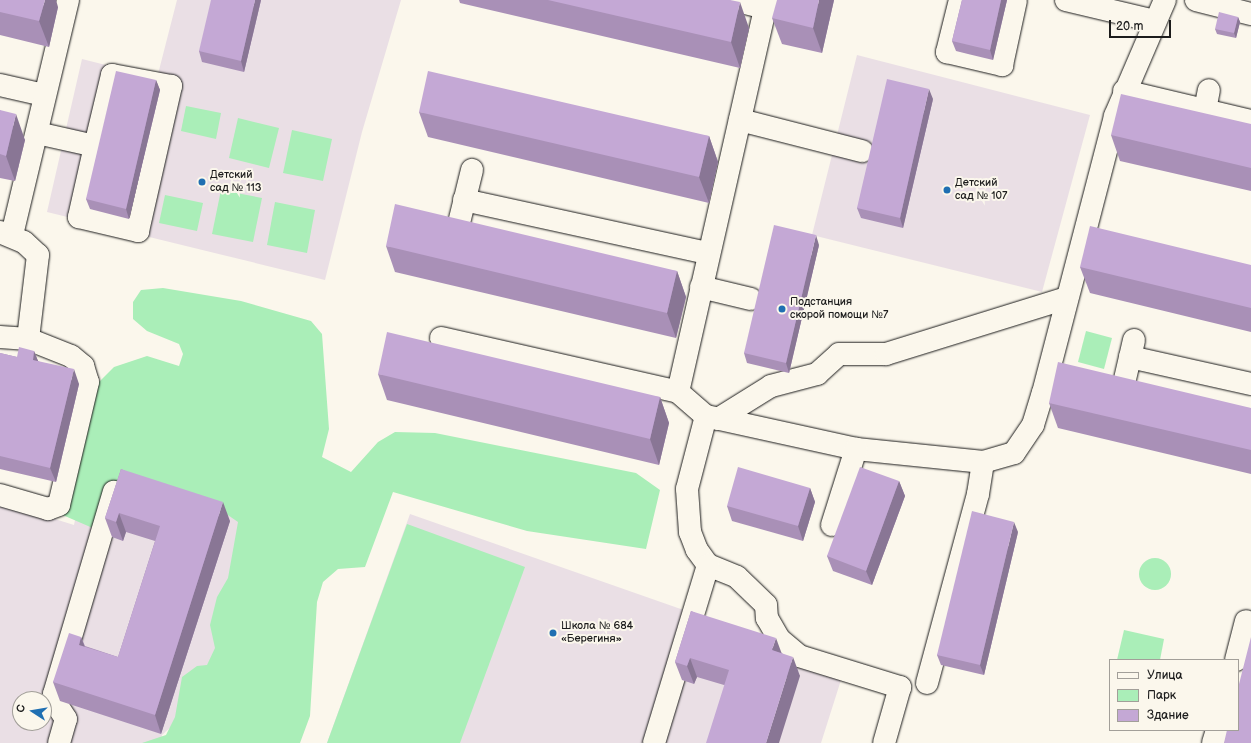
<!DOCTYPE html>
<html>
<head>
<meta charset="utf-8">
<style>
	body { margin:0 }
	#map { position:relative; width:1251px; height:743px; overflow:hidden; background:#fbf7ec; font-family:"Balsamiq Sans",sans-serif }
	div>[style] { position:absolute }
	.built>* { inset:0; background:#eadfe5 }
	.green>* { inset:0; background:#aaeeb8 }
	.round { border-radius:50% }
	.roads { filter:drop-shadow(0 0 1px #1c1c1c) drop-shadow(0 0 1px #1c1c1c) }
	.minor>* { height:22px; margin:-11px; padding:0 11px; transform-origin:11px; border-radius:11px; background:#fbf7ec }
	.wall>* { inset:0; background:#a990b7 }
	.shaded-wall>* { inset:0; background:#897695 }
	.building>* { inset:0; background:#c4a8d5 }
	.dots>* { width:11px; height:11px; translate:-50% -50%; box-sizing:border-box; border:2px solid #fbf7ec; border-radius:50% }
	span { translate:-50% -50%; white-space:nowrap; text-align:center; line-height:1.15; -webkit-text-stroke:4px #fbf7ec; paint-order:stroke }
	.poi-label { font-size:11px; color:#1c1c1c }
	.left { translate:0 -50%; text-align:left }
	.legend { position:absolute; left:1109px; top:659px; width:130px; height:72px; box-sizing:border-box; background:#fbf7ec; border:1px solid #a29f99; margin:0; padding:5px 7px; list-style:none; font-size:12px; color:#1c1c1c }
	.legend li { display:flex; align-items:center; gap:8px; height:20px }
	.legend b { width:20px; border:1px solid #a29f99 }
	.north { position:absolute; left:12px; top:691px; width:40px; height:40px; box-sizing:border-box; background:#fbf7ec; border:1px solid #a29f99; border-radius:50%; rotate:282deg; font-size:11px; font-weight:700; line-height:16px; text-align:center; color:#1c1c1c }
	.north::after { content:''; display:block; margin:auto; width:14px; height:18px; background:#1f6fb2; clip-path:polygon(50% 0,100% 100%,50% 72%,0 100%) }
	.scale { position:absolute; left:1109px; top:20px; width:62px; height:18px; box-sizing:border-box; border:2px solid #1c1c1c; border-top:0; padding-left:5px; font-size:12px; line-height:14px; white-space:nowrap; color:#1c1c1c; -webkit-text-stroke:3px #fbf7ec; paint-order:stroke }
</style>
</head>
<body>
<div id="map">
	<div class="built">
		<i style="clip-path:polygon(177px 0,401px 0,362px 132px,325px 280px,47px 212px,82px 59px,157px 78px)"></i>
		<i style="clip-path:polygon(857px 55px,1090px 115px,1042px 292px,812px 235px)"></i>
		<i style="clip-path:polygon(evenodd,95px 421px,312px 474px,222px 681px,162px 735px,161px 743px,0 743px,0 502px,74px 525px,95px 421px,20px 699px,44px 699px,44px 723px,20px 723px,20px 699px)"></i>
		<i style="clip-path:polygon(410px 514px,695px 614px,775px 650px,815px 673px,841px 680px,821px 743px,327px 743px)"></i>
	</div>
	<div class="green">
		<i style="clip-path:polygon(186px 106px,221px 113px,216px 139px,181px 131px)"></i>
		<i style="clip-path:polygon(238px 118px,279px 128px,269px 168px,229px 158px)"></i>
		<i style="clip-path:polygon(292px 130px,332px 139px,323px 181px,283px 173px)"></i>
		<i style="clip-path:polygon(221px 190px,262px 198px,253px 242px,212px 234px)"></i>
		<i style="clip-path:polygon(165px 195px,203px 203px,197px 231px,159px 223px)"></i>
		<i style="clip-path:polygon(275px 202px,315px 210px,307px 253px,267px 245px)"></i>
		<i style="clip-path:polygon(163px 288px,241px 301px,311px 321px,322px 334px,329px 429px,322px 457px,351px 472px,378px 442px,395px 432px,435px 433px,636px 473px,660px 490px,646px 549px,527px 531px,393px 492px,365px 567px,338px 569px,323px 582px,317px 602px,310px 716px,300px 743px,142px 743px,166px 735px,175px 717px,182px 677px,197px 666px,207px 665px,215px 648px,210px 625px,217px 597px,228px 578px,238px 522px,222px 511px,131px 482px,95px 529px,58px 513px,92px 389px,114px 367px,147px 356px,179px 366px,183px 354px,179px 344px,147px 331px,133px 319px,133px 302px,141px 290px)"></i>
		<i style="clip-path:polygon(1086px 331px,1112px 338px,1104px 369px,1078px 362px)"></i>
		<i style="clip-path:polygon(407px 524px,525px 567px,460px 743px,327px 743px)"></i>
		<i class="round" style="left:1139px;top:558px;width:32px;height:32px"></i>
		<i style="clip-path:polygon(1124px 630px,1164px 639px,1160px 660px,1117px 660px)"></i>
	</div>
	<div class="roads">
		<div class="minor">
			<i style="left:733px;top:0;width:33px;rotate:14deg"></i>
			<i style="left:960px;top:0;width:54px;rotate:104deg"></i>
			<i style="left:947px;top:52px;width:57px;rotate:13.3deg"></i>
			<i style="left:1002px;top:65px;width:66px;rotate:-77.8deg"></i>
			<i style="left:1066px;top:0;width:91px;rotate:13.3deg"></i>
			<i style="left:1196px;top:0;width:57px;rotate:14.3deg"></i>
			<i style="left:0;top:85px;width:45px;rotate:12.8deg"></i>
			<i style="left:1124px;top:91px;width:130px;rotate:13.3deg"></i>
			<i style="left:1205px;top:110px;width:20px;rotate:-79deg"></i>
			<i style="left:740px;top:120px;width:126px;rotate:14.3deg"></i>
			<i style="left:37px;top:133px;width:59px;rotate:12.6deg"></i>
			<i style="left:95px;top:146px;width:73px;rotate:102.7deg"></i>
			<i style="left:79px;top:217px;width:61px;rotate:13.3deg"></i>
			<i style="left:138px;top:231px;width:149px;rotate:-77.2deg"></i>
			<i style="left:171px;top:86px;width:60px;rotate:-169.4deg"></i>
			<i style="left:112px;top:75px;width:73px;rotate:103.5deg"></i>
			<i style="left:464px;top:200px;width:250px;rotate:12.3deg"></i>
			<i style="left:457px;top:231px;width:63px;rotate:-76.2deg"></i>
			<i style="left:0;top:232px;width:26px;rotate:23deg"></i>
			<i style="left:24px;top:242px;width:19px;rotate:43deg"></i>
			<i style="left:38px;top:255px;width:85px;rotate:96.8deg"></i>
			<i style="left:12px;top:235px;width:242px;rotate:-76.6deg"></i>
			<i style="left:701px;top:287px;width:51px;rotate:13.5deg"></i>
			<i style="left:0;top:337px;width:28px;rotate:4deg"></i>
			<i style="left:28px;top:339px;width:46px;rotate:21.6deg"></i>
			<i style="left:71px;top:356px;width:16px;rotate:40deg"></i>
			<i style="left:83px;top:366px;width:17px;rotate:73deg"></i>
			<i style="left:88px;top:382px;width:126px;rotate:103.3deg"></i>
			<i style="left:59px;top:505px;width:12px;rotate:160deg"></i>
			<i style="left:48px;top:509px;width:50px;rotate:-163.7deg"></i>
			<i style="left:441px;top:338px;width:243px;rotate:12.8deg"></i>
			<i style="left:678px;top:392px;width:37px;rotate:41deg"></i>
			<i style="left:706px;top:416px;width:154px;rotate:12.4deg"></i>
			<i style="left:856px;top:449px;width:128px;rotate:5.8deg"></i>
			<i style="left:983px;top:462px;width:32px;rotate:-16deg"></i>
			<i style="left:1014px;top:453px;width:34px;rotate:-56deg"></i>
			<i style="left:1033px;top:425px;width:34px;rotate:-73deg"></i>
			<i style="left:1043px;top:393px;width:286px;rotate:-75.4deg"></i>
			<i style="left:1115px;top:116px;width:126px;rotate:-66.7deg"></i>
			<i style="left:1130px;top:357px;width:124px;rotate:12.6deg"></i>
			<i style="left:1125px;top:379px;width:40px;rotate:-77deg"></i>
			<i style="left:678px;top:392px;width:402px;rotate:-77.2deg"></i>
			<i style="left:706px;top:416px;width:75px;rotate:104.6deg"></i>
			<i style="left:687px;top:489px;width:43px;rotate:86deg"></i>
			<i style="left:690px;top:532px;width:19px;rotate:69deg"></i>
			<i style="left:697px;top:550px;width:19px;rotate:54deg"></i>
			<i style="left:708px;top:565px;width:31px;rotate:22deg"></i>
			<i style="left:737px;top:577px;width:40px;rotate:44deg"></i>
			<i style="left:766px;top:605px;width:13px;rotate:86deg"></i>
			<i style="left:767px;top:618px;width:24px;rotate:60deg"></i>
			<i style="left:779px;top:639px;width:26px;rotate:40deg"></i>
			<i style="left:799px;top:656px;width:106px;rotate:17.1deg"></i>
			<i style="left:900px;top:687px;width:58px;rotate:105.9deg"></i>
			<i style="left:718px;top:419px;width:62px;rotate:-31.9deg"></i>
			<i style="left:771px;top:386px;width:48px;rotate:-14.6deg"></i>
			<i style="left:817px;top:374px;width:30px;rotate:-42deg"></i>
			<i style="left:839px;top:354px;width:47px"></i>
			<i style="left:886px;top:354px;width:189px;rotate:-17.2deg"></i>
			<i style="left:832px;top:525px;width:80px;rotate:-72.5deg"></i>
			<i style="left:1236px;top:660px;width:40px;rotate:-75.6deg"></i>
			<i style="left:927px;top:683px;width:196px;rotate:-74.9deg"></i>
			<i style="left:978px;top:494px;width:32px;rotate:-81deg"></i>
			<i style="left:59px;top:743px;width:25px;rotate:-74deg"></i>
			<i style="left:66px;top:719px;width:20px;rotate:-123deg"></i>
			<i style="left:55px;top:702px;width:8px;rotate:-97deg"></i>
			<i style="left:54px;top:694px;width:211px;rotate:-73.5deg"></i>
			<i style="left:654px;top:743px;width:186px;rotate:-73.1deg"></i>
			<i style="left:1213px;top:743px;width:14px;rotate:-73deg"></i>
		</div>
	</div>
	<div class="wall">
		<i style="clip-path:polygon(0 0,58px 7px,49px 47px,0 35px)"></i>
		<i style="clip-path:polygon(261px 0,244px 72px,202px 62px,199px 51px)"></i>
		<i style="clip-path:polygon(459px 0,730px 0,749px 28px,740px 68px,460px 3px)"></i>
		<i style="clip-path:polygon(834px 0,822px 53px,782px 44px,772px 18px)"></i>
		<i style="clip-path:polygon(962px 0,1007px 0,993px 60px,956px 51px,952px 41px)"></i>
		<i style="clip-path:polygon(1238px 17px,1240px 22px,1236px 38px,1217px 34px,1215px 29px)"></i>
		<i style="clip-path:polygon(156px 80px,160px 90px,129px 219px,90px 209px,86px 199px)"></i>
		<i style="clip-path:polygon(933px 99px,903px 228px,861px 218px,857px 208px)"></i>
		<i style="clip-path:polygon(0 110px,25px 140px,15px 181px,0 178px)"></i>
		<i style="clip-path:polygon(419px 112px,709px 136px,718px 162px,709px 203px,428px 137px)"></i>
		<i style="clip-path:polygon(1251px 124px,1251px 191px,1120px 161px,1111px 135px)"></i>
		<i style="clip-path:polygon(819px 245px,789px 373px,747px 363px,744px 353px)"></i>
		<i style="clip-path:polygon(386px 246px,677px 271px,686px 297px,676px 338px,395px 272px)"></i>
		<i style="clip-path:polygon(1251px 265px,1251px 332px,1090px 293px,1080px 267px)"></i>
		<i style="clip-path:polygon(34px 351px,38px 361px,79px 384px,56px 482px,0 469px,0 353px,17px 357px)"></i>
		<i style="clip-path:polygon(378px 374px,660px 397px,669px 423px,659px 465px,387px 400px)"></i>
		<i style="clip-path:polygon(1049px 403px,1251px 408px,1251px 474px,1058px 428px)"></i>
		<i style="clip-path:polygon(121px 469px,230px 521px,161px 734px,60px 701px,53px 682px,81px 637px,85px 646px,118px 657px,155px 541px,126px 532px,123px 541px,112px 537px,105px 518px)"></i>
		<i style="clip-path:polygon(899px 481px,905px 496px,872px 585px,833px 571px,827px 556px)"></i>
		<i style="clip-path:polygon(810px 488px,815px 502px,803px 541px,732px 521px,727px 506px)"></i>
		<i style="clip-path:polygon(1018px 532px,984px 675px,941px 665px,937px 655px)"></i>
		<i style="clip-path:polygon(691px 611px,782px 653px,800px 676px,724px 685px,697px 677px,694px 684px,682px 680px,675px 662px)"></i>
	</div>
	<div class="shaded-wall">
		<i style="clip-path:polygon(45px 0,56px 0,58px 7px,49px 47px,39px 21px)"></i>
		<i style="clip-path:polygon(255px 0,261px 0,244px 72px,241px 61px)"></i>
		<i style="clip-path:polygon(819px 0,834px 0,822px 53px,813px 28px)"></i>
		<i style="clip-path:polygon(1001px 0,1007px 0,993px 60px,990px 50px)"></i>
		<i style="clip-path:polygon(740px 2px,749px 28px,740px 68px,731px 42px)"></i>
		<i style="clip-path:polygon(1238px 17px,1240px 22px,1236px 38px,1234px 33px)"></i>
		<i style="clip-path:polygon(156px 80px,160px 90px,129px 219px,126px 209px)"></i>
		<i style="clip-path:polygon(929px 89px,933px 99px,903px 228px,900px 218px)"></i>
		<i style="clip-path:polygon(16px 114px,25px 140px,15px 181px,6px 156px)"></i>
		<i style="clip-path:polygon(709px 136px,718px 162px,709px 203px,699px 177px)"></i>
		<i style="clip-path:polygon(816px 235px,819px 245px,789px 373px,786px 363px)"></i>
		<i style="clip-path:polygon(677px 271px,686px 297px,676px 338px,667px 313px)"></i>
		<i style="clip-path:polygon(34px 351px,40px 366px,33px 360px)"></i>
		<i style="clip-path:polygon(74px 369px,79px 384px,56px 482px,50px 468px)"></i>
		<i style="clip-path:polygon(660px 397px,669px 423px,659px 465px,650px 439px)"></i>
		<i style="clip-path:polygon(899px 481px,905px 496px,872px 585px,866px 571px)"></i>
		<i style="clip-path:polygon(810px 488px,815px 502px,803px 541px,798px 526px)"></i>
		<i style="clip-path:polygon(223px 502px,230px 521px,161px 734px,155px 715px)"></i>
		<i style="clip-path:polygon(119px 513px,126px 532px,123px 541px,116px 522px)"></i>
		<i style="clip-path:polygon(1014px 522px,1018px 532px,984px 675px,980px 665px)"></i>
		<i style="clip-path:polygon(81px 637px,88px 656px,79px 645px)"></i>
		<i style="clip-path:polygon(776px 638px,783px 657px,772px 650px)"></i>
		<i style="clip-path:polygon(793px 657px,800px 676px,779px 743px,766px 743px)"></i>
		<i style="clip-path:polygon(690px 658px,697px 677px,694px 684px,687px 666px)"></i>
	</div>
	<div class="building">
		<i style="clip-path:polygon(0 0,45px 0,39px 21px,0 12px)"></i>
		<i style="clip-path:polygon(211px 0,255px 0,241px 61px,199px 51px)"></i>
		<i style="clip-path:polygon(548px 0,730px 0,740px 2px,731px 42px)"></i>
		<i style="clip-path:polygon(777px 0,819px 0,813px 28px,772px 18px)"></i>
		<i style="clip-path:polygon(962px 0,1001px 0,990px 50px,952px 41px)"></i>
		<i style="clip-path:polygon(1219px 12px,1238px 17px,1234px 33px,1215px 29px)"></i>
		<i style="clip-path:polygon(116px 71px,156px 80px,126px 209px,86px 199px)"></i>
		<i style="clip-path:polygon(428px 71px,709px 136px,699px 177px,419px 112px)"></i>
		<i style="clip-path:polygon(887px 79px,929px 89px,900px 218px,857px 208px)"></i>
		<i style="clip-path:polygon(1121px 94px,1251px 124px,1251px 168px,1111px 135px)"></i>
		<i style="clip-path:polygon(0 110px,16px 114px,6px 156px,0 154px)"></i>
		<i style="clip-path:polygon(395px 204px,677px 271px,667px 313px,386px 246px)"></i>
		<i style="clip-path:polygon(774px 225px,816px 235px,786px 363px,744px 353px)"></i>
		<i style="clip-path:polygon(1090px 226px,1251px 265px,1251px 308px,1080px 267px)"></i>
		<i style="clip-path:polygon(387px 332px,660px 397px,650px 439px,378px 374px)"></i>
		<i style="clip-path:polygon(19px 347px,34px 351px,33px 360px,74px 369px,50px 468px,0 456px,0 353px,17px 357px)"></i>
		<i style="clip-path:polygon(1058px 362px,1251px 408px,1251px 450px,1049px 403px)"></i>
		<i style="clip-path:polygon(738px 467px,810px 488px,798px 526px,727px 506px)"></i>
		<i style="clip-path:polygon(860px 467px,899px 481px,866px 571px,827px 556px)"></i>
		<i style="clip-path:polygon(121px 469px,223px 502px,155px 715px,53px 682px,69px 633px,81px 637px,79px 645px,118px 657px,160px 526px,119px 513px,116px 522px,105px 518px)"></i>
		<i style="clip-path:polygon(972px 511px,1014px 522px,980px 665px,937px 655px)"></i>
		<i style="clip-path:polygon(691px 611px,776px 638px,772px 650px,793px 657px,766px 743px,706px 743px,729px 670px,690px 658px,687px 666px,675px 662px)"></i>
		<i style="clip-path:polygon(1251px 637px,1251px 743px,1224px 743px,1227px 730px,1238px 730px,1238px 688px)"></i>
	</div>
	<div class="dots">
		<i style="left:202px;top:182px;background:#1f6fb2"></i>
		<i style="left:947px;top:190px;background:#1f6fb2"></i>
		<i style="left:782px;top:309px;background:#1f6fb2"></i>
		<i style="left:553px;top:633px;background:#1f6fb2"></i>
	</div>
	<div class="poi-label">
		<span class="left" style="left:210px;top:182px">Детский<br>сад № 113</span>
		<span class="left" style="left:955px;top:190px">Детский<br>сад № 107</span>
		<span class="left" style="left:790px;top:309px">Подстанция<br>скорой помощи №7</span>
		<span class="left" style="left:561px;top:633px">Школа № 684<br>«Берегиня»</span>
	</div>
	<ul class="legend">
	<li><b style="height:5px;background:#fbf7ec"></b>Улица</li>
	<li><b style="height:11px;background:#aaeeb8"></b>Парк</li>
	<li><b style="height:11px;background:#c4a8d5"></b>Здание</li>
	</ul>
	<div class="north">С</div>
	<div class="scale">20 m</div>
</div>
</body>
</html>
